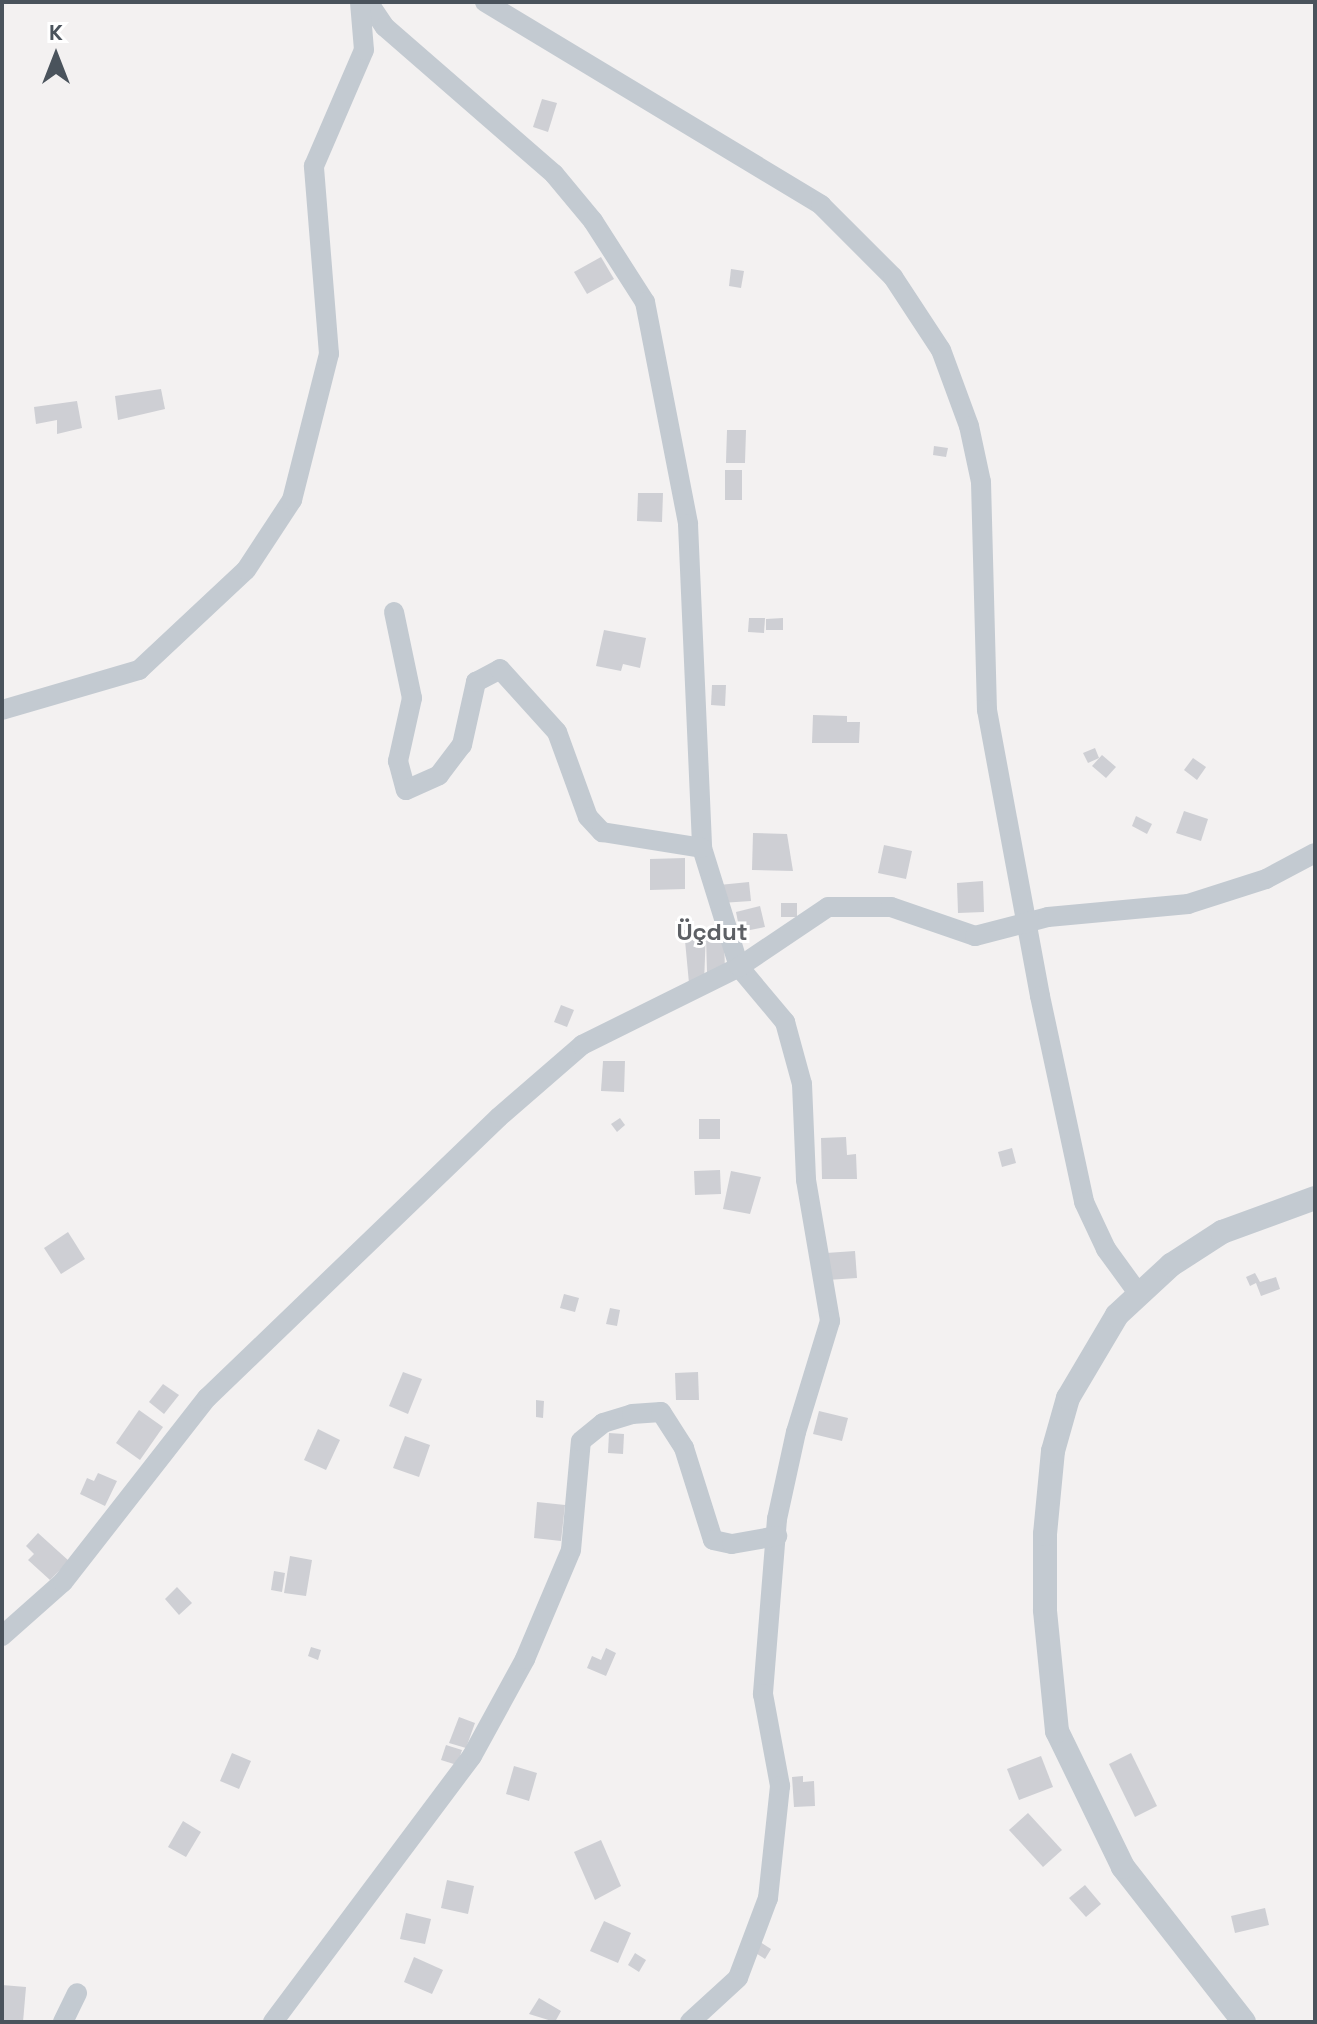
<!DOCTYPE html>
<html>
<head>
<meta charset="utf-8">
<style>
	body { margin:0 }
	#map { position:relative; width:1317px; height:2024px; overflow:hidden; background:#f3f1f1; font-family:"Space Grotesk",sans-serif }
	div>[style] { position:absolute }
	.building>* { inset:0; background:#cecfd4 }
	.minor>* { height:20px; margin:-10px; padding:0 10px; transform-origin:10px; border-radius:10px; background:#c3cad1 }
	.tertiary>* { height:24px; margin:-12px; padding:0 12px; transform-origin:12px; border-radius:12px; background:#c3cad1 }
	span { translate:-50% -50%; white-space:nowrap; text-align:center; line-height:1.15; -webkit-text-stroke:6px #fff; paint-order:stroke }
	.neighbourhood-label { font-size:24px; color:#5d6065; font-weight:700 }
	.frame { position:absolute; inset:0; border:4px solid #4a535c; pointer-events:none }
	.north { position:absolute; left:16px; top:16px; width:80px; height:80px; -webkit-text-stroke:6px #fff; paint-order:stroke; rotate:0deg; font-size:22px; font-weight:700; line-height:32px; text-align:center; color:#4a535c }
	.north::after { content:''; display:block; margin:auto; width:28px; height:36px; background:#4a535c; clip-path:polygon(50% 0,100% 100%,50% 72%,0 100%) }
</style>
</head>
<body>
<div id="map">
	<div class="building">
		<i style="clip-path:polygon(542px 99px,557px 103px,548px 132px,533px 127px)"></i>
		<i style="clip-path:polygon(601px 257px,614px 279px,587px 294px,574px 272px)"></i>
		<i style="clip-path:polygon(731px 269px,744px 271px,741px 288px,729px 286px)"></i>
		<i style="clip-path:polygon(161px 389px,165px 409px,118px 420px,115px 396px)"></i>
		<i style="clip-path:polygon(77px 401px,82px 428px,57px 434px,57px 420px,36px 424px,34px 407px)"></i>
		<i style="clip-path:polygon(727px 430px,746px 430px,745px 463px,726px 463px)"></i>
		<i style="clip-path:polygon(934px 446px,948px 448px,946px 457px,933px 455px)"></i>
		<i style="clip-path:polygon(725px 470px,742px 470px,742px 500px,725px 500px)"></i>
		<i style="clip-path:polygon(638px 493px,663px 493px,662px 522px,637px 521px)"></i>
		<i style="clip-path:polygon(749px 618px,765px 618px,764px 633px,748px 632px)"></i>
		<i style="clip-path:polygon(783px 618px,783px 630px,766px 630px,766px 619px)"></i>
		<i style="clip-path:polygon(604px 630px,646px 638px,640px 668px,623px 664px,621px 671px,596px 666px)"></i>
		<i style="clip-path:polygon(712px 685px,726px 685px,725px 706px,711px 705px)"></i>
		<i style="clip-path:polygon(813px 715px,847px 716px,847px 722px,860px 722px,859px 743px,812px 743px)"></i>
		<i style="clip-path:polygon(1095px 748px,1099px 758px,1088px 763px,1083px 753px)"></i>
		<i style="clip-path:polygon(1102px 755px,1116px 767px,1106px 778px,1092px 766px)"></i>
		<i style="clip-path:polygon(1193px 758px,1206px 767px,1197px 780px,1184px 770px)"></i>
		<i style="clip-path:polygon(1184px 811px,1208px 819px,1201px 841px,1176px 833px)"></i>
		<i style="clip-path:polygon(1136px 816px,1152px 824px,1147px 834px,1132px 826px)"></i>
		<i style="clip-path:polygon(753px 833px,787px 834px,793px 871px,752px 870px)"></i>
		<i style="clip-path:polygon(884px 845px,912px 851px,906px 879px,878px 873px)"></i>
		<i style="clip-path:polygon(685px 858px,685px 889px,650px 890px,650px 859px)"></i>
		<i style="clip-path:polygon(983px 881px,984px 912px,958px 913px,957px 883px)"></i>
		<i style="clip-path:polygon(749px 882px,751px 901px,721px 903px,719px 885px)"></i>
		<i style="clip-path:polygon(781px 903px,797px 903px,797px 917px,781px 917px)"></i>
		<i style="clip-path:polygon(760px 906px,765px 927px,740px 932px,736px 912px)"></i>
		<i style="clip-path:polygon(684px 930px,706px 931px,704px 983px,689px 983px)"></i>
		<i style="clip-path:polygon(724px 937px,725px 972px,707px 972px,706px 938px)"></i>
		<i style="clip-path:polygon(561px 1005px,574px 1010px,567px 1027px,554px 1022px)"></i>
		<i style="clip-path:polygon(603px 1061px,625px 1061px,624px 1092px,601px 1091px)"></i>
		<i style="clip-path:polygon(620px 1118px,625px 1125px,617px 1132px,611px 1124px)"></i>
		<i style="clip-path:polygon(699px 1119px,720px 1119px,720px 1139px,699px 1139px)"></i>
		<i style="clip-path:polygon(846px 1137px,847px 1155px,856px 1154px,857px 1179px,822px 1179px,821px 1138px)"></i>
		<i style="clip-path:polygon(1012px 1148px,1016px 1163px,1002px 1167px,998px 1152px)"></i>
		<i style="clip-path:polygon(720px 1170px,721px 1194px,695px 1195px,694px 1171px)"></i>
		<i style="clip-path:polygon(731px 1171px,761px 1177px,750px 1214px,723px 1209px)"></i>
		<i style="clip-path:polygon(68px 1232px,85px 1259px,61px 1274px,44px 1248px)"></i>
		<i style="clip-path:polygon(855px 1251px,857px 1278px,827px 1280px,826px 1253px)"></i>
		<i style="clip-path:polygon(1255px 1273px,1260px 1282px,1276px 1277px,1280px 1289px,1261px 1296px,1256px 1283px,1250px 1286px,1246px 1277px)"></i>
		<i style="clip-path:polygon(564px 1294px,579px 1298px,575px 1312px,560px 1308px)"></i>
		<i style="clip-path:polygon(610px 1308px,620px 1310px,617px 1326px,606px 1324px)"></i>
		<i style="clip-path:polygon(403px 1372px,422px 1379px,408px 1414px,389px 1406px)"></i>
		<i style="clip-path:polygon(698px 1372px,699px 1400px,676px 1400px,675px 1373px)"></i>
		<i style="clip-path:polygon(163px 1384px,179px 1395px,164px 1414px,149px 1402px)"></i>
		<i style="clip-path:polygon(536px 1400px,544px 1401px,543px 1418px,536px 1417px)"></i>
		<i style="clip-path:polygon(139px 1410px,163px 1427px,140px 1460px,116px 1443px)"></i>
		<i style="clip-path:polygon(819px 1411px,848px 1418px,842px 1441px,813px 1434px)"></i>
		<i style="clip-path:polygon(318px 1429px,340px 1440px,326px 1470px,304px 1460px)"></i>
		<i style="clip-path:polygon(609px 1433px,624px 1434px,623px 1454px,608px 1453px)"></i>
		<i style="clip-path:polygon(405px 1436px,430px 1445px,419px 1477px,393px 1468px)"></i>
		<i style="clip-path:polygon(98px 1473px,117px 1481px,105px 1506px,80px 1494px,87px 1478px,94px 1481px)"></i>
		<i style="clip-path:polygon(537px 1502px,565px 1505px,561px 1541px,534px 1538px)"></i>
		<i style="clip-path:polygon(38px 1533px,69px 1561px,50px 1580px,28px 1560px,34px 1554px,26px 1546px)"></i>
		<i style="clip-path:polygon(290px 1556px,312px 1560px,306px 1596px,284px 1593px)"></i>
		<i style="clip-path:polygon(274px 1571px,285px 1573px,282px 1592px,271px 1590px)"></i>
		<i style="clip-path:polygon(177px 1587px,192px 1603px,179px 1615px,165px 1599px)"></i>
		<i style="clip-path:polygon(311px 1647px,321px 1650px,318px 1660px,308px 1656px)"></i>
		<i style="clip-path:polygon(606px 1648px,616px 1653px,606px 1676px,587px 1668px,592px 1656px,601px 1660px)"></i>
		<i style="clip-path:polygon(459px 1717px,475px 1723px,466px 1748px,449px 1743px)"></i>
		<i style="clip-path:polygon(446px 1745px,462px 1750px,457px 1765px,441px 1760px)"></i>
		<i style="clip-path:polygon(232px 1753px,251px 1761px,239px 1789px,220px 1781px)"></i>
		<i style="clip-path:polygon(1131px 1753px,1157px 1806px,1135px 1817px,1109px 1764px)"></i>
		<i style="clip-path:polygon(1041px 1756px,1053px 1787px,1019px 1800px,1007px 1769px)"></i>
		<i style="clip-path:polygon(514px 1766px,537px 1773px,529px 1801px,506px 1794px)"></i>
		<i style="clip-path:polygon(803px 1776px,803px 1782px,814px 1781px,815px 1806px,794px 1807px,792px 1777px)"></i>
		<i style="clip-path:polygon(1028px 1813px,1062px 1850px,1043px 1867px,1009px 1830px)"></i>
		<i style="clip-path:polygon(183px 1821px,201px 1832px,186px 1857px,168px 1847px)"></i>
		<i style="clip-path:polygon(601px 1840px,621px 1886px,595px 1900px,574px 1852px)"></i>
		<i style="clip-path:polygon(447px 1880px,474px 1886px,468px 1914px,441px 1908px)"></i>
		<i style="clip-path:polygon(1085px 1885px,1101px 1904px,1086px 1917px,1069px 1898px)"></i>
		<i style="clip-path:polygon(1265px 1908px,1269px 1925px,1235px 1933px,1231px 1916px)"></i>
		<i style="clip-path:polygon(406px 1913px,431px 1919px,425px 1944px,400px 1939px)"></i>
		<i style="clip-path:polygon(604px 1921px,631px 1933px,618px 1963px,590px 1951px)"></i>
		<i style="clip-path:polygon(760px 1942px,771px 1949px,765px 1959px,754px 1952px)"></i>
		<i style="clip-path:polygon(635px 1953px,646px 1960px,639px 1972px,628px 1965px)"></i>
		<i style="clip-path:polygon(414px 1957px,443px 1970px,432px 1994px,404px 1982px)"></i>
		<i style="clip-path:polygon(2px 1985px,26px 1987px,23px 2022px,2px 2022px)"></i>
		<i style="clip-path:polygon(539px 1998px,561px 2011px,555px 2022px,529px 2014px)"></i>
	</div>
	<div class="minor">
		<i style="left:368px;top:2px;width:30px;rotate:56deg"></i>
		<i style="left:385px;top:27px;width:224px;rotate:41deg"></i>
		<i style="left:554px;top:174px;width:61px;rotate:50.3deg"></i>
		<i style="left:593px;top:221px;width:96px;rotate:57.3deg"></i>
		<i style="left:645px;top:302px;width:226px;rotate:79deg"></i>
		<i style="left:688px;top:524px;width:324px;rotate:87.5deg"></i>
		<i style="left:702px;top:848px;width:125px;rotate:72.7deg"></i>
		<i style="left:739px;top:967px;width:72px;rotate:50.1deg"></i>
		<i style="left:785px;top:1022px;width:64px;rotate:74.7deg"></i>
		<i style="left:802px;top:1084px;width:96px;rotate:87.6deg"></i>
		<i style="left:806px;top:1180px;width:143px;rotate:80.3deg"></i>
		<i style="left:830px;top:1321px;width:116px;rotate:107deg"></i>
		<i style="left:796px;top:1432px;width:89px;rotate:102.3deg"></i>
		<i style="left:777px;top:1519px;width:176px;rotate:94.6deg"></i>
		<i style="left:763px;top:1694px;width:94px;rotate:79.5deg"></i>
		<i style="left:780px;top:1786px;width:113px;rotate:96.1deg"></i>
		<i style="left:768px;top:1898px;width:85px;rotate:110.6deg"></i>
		<i style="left:738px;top:1978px;width:65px;rotate:137.5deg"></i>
		<i style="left:485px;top:2px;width:393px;rotate:31.1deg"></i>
		<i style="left:821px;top:205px;width:102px;rotate:45deg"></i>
		<i style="left:893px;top:277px;width:87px;rotate:56.7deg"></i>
		<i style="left:941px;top:350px;width:81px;rotate:69.8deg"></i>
		<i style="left:969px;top:426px;width:57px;rotate:77.9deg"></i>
		<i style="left:981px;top:482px;width:228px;rotate:88.5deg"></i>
		<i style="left:987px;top:710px;width:291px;rotate:79.5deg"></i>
		<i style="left:1040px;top:996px;width:211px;rotate:77.9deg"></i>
		<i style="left:1084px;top:1202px;width:52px;rotate:64.9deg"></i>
		<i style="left:1106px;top:1249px;width:54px;rotate:54deg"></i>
		<i style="left:394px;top:612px;width:88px;rotate:78.2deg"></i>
		<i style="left:412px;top:698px;width:65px;rotate:102.5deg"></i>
		<i style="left:398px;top:761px;width:30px;rotate:75deg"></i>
		<i style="left:406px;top:790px;width:36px;rotate:-24deg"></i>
		<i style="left:439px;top:775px;width:38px;rotate:-53deg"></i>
		<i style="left:462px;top:745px;width:65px;rotate:-77.5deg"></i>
		<i style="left:476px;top:682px;width:27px;rotate:-28deg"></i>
		<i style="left:500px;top:669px;width:85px;rotate:47.9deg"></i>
		<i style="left:557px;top:732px;width:90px;rotate:70deg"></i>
		<i style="left:588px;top:817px;width:21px;rotate:47deg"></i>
		<i style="left:602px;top:832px;width:101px;rotate:9.1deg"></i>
		<i style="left:2px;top:710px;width:143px;rotate:-16.3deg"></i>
		<i style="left:139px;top:670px;width:146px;rotate:-43.1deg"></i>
		<i style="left:246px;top:570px;width:84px;rotate:-56.7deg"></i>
		<i style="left:292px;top:500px;width:151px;rotate:-75.8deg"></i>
		<i style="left:329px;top:354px;width:189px;rotate:-94.6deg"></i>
		<i style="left:314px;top:166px;width:126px;rotate:-66.7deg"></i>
		<i style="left:364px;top:50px;width:48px;rotate:-94.8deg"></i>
		<i style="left:2px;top:1636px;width:81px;rotate:-41.5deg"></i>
		<i style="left:63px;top:1582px;width:234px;rotate:-52deg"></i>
		<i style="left:207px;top:1398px;width:405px;rotate:-43.9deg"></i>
		<i style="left:499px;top:1117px;width:110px;rotate:-40.9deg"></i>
		<i style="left:582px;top:1045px;width:175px;rotate:-26.4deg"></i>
		<i style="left:739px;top:967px;width:107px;rotate:-34deg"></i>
		<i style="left:828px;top:907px;width:63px"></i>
		<i style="left:891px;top:907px;width:89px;rotate:19deg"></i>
		<i style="left:975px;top:936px;width:75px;rotate:-14.6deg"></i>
		<i style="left:1048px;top:917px;width:141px;rotate:-5.3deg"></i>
		<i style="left:1188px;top:904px;width:82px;rotate:-17.8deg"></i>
		<i style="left:1266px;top:879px;width:55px;rotate:-28deg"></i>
		<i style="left:63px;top:2022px;width:32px;rotate:-64deg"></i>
		<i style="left:273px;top:2022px;width:332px;rotate:-53.2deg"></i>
		<i style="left:472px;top:1756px;width:111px;rotate:-61.3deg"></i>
		<i style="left:525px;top:1659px;width:118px;rotate:-67.1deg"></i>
		<i style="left:571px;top:1550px;width:109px;rotate:-84.8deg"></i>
		<i style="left:581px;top:1441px;width:28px;rotate:-39deg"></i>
		<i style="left:603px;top:1423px;width:30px;rotate:-17deg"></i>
		<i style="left:632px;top:1414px;width:29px;rotate:-4deg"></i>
		<i style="left:661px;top:1412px;width:43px;rotate:57.4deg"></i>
		<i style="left:684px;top:1448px;width:96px;rotate:72.5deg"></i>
		<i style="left:713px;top:1540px;width:19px;rotate:12deg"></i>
		<i style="left:732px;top:1544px;width:46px;rotate:-10.1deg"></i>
	</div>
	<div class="tertiary">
		<i style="left:1244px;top:2022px;width:197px;rotate:-128deg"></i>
		<i style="left:1123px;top:1867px;width:151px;rotate:-115.9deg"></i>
		<i style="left:1057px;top:1731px;width:122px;rotate:-95.7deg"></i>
		<i style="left:1045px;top:1610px;width:76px;rotate:-90deg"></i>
		<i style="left:1045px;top:1534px;width:83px;rotate:-84.5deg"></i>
		<i style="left:1053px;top:1451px;width:55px;rotate:-74.2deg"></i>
		<i style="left:1068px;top:1398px;width:96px;rotate:-59.4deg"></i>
		<i style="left:1117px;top:1315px;width:74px;rotate:-42.8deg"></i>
		<i style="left:1171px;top:1265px;width:61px;rotate:-32.9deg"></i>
		<i style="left:1222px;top:1232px;width:99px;rotate:-20.1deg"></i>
	</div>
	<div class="neighbourhood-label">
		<span style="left:712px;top:932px">Üçdut</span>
	</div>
	<div class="frame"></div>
	<div class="north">K</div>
</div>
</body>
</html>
